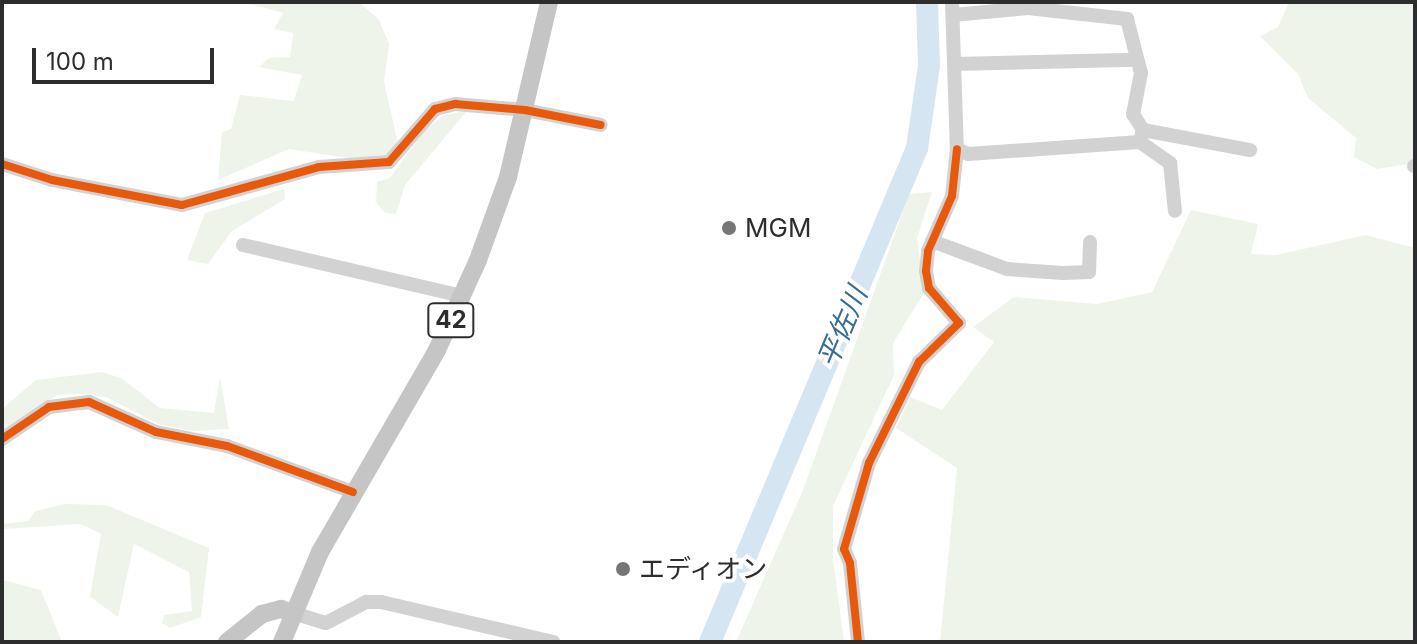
<!DOCTYPE html>
<html>
<head>
<meta charset="utf-8">
<style>
	body { margin:0 }
	#map { position:relative; width:1417px; height:644px; overflow:hidden; background:#fff; font-family:Inter,"Noto Sans JP",sans-serif }
	div>[style] { position:absolute }
	.green>* { inset:0; background:#eff4ea }
	.river>* { height:22px; margin:-11px; padding:0 11px; transform-origin:11px; border-radius:11px; background:#d5e6f2 }
	.minor>* { height:14px; margin:-7px; padding:0 7px; transform-origin:7px; border-radius:7px; background:#d2d2d2 }
	.major>* { height:18px; margin:-9px; padding:0 9px; transform-origin:9px; border-radius:9px; background:#c5c5c5 }
	.cycleway>* { height:8px; margin:-4px; padding:0 4px; transform-origin:4px; border-radius:4px; background:#e8590c }
	.dots>* { width:22px; height:22px; translate:-50% -50%; box-sizing:border-box; border:4px solid #fff; border-radius:50% }
	span { translate:-50% -50%; white-space:nowrap; text-align:center; line-height:1.15; -webkit-text-stroke:8px #fff; paint-order:stroke }
	.shield-label span { padding:2px 6px; background:#fff; border:2px solid; border-radius:6px; -webkit-text-stroke-width:0 }
	.shield-label { font-size:24px; color:#2d2d2d; font-weight:700 }
	.poi-label { font-size:26px; color:#2d2d2d }
	.left { translate:0 -50%; text-align:left }
	.water-label { font-size:28px; color:#366d93; font-style:italic }
	.frame { position:absolute; inset:0; border:4px solid #2d2d2d; pointer-events:none }
	.scale { position:absolute; left:32px; top:48px; width:182px; height:36px; box-sizing:border-box; border:4px solid #2d2d2d; border-top:0; padding-left:10px; font-size:24px; line-height:28px; white-space:nowrap; color:#2d2d2d; -webkit-text-stroke:6px #fff; paint-order:stroke }
</style>
</head>
<body>
<div id="map">
	<div class="green">
		<i style="clip-path:polygon(243px 2px,359px 2px,379px 20px,389px 44px,384px 82px,398px 143px,386px 158px,368px 161px,289px 149px,218px 180px,222px 132px,231px 129px,240px 95px,294px 101px,302px 75px,259px 67px,269px 58px,290px 57px,293px 33px,274px 29px,283px 13px)"></i>
		<i style="clip-path:polygon(1289px 2px,1415px 2px,1415px 163px,1377px 169px,1354px 157px,1356px 138px,1308px 98px,1298px 74px,1260px 36px,1278px 27px)"></i>
		<i style="clip-path:polygon(467px 111px,405px 185px,396px 214px,385px 213px,376px 202px,377px 182px,390px 178px,425px 130px,444px 115px)"></i>
		<i style="clip-path:polygon(284px 189px,285px 199px,232px 231px,208px 264px,187px 260px,205px 213px)"></i>
		<i style="clip-path:polygon(932px 192px,917px 238px,924px 293px,893px 343px,894px 375px,833px 506px,833px 558px,844px 642px,736px 642px,803px 490px,909px 194px)"></i>
		<i style="clip-path:polygon(1191px 210px,1258px 224px,1251px 254px,1276px 255px,1366px 235px,1415px 248px,1415px 642px,940px 642px,957px 468px,896px 428px,910px 397px,942px 410px,994px 342px,973px 327px,1014px 297px,1097px 304px,1152px 292px)"></i>
		<i style="clip-path:polygon(102px 372px,121px 378px,160px 408px,214px 413px,220px 377px,229px 429px,192px 431px,158px 424px,106px 397px,78px 394px,57px 395px,2px 430px,2px 409px,36px 380px)"></i>
		<i style="clip-path:polygon(65px 504px,106px 505px,209px 548px,201px 617px,170px 628px,162px 623px,164px 615px,192px 611px,189px 572px,134px 544px,118px 617px,90px 597px,101px 534px,81px 524px,2px 529px,2px 524px,28px 521px,35px 511px)"></i>
		<i style="clip-path:polygon(3px 580px,41px 590px,62px 642px,4px 642px)"></i>
	</div>
	<div class="river">
		<i style="left:710px;top:642px;width:536px;rotate:-67.26deg"></i>
		<i style="left:917px;top:148px;width:83px;rotate:-81.7deg"></i>
		<i style="left:929px;top:66px;width:64px;rotate:-91.8deg"></i>
	</div>
	<div class="minor">
		<i style="left:952px;top:2px;width:147px;rotate:88.1deg"></i>
		<i style="left:957px;top:149px;width:12px;rotate:24deg"></i>
		<i style="left:968px;top:154px;width:172px;rotate:-4deg"></i>
		<i style="left:1140px;top:142px;width:37px;rotate:35deg"></i>
		<i style="left:1170px;top:163px;width:48px;rotate:84.1deg"></i>
		<i style="left:953px;top:15px;width:75px;rotate:-5.3deg"></i>
		<i style="left:1028px;top:8px;width:100px;rotate:6.3deg"></i>
		<i style="left:1127px;top:19px;width:56px;rotate:75.5deg"></i>
		<i style="left:1141px;top:73px;width:42px;rotate:101deg"></i>
		<i style="left:1133px;top:114px;width:19px;rotate:58deg"></i>
		<i style="left:954px;top:64px;width:183px;rotate:-1.3deg"></i>
		<i style="left:1141px;top:138px;width:8px;rotate:-76deg"></i>
		<i style="left:1143px;top:130px;width:109px;rotate:10.6deg"></i>
		<i style="left:2px;top:164px;width:52px;rotate:17.7deg"></i>
		<i style="left:52px;top:180px;width:132px;rotate:10.9deg"></i>
		<i style="left:182px;top:205px;width:142px;rotate:-15.5deg"></i>
		<i style="left:319px;top:167px;width:70px;rotate:-4.1deg"></i>
		<i style="left:389px;top:162px;width:70px;rotate:-49deg"></i>
		<i style="left:435px;top:109px;width:21px;rotate:-14deg"></i>
		<i style="left:455px;top:104px;width:70px;rotate:4.9deg"></i>
		<i style="left:525px;top:110px;width:77px;rotate:11.2deg"></i>
		<i style="left:1414px;top:166px;width:1px"></i>
		<i style="left:932px;top:241px;width:80px;rotate:20.5deg"></i>
		<i style="left:1007px;top:269px;width:56px;rotate:4.1deg"></i>
		<i style="left:1063px;top:273px;width:26px;rotate:-2deg"></i>
		<i style="left:1089px;top:272px;width:30px;rotate:-88deg"></i>
		<i style="left:243px;top:245px;width:225px;rotate:13.1deg"></i>
		<i style="left:2px;top:439px;width:57px;rotate:-34.2deg"></i>
		<i style="left:49px;top:407px;width:40px;rotate:-7.1deg"></i>
		<i style="left:89px;top:402px;width:73px;rotate:24.1deg"></i>
		<i style="left:156px;top:432px;width:72px;rotate:11.2deg"></i>
		<i style="left:227px;top:446px;width:134px;rotate:20.1deg"></i>
		<i style="left:293px;top:613px;width:34px;rotate:17deg"></i>
		<i style="left:326px;top:623px;width:45px;rotate:-27.7deg"></i>
		<i style="left:366px;top:602px;width:15px"></i>
		<i style="left:381px;top:602px;width:177px;rotate:13.1deg"></i>
		<i style="left:858px;top:642px;width:79px;rotate:-95.8deg"></i>
		<i style="left:850px;top:563px;width:15px;rotate:-113deg"></i>
		<i style="left:844px;top:549px;width:90px;rotate:-73.8deg"></i>
		<i style="left:869px;top:463px;width:113px;rotate:-63.7deg"></i>
		<i style="left:919px;top:362px;width:56px;rotate:-44.3deg"></i>
		<i style="left:959px;top:323px;width:46px;rotate:-130.6deg"></i>
		<i style="left:929px;top:288px;width:17px;rotate:-100deg"></i>
		<i style="left:926px;top:271px;width:20px;rotate:-84deg"></i>
		<i style="left:928px;top:251px;width:60px;rotate:-66.4deg"></i>
		<i style="left:952px;top:196px;width:47px;rotate:-83.9deg"></i>
	</div>
	<div class="major">
		<i style="left:227px;top:642px;width:45px;rotate:-38.7deg"></i>
		<i style="left:262px;top:614px;width:20px;rotate:-15deg"></i>
		<i style="left:281px;top:609px;width:13px;rotate:18deg"></i>
		<i style="left:282px;top:642px;width:98px;rotate:-67.1deg"></i>
		<i style="left:320px;top:552px;width:233px;rotate:-59.9deg"></i>
		<i style="left:437px;top:350px;width:99px;rotate:-65.5deg"></i>
		<i style="left:478px;top:260px;width:88px;rotate:-70.1deg"></i>
		<i style="left:508px;top:177px;width:180px;rotate:-76.8deg"></i>
	</div>
	<div class="cycleway">
		<i style="left:2px;top:164px;width:52px;rotate:17.7deg"></i>
		<i style="left:52px;top:180px;width:132px;rotate:10.9deg"></i>
		<i style="left:182px;top:205px;width:142px;rotate:-15.5deg"></i>
		<i style="left:319px;top:167px;width:70px;rotate:-4.1deg"></i>
		<i style="left:389px;top:162px;width:70px;rotate:-49deg"></i>
		<i style="left:435px;top:109px;width:21px;rotate:-14deg"></i>
		<i style="left:455px;top:104px;width:70px;rotate:4.9deg"></i>
		<i style="left:525px;top:110px;width:77px;rotate:11.2deg"></i>
		<i style="left:2px;top:439px;width:57px;rotate:-34.2deg"></i>
		<i style="left:49px;top:407px;width:40px;rotate:-7.1deg"></i>
		<i style="left:89px;top:402px;width:73px;rotate:24.1deg"></i>
		<i style="left:156px;top:432px;width:72px;rotate:11.2deg"></i>
		<i style="left:227px;top:446px;width:134px;rotate:20.1deg"></i>
		<i style="left:858px;top:642px;width:79px;rotate:-95.8deg"></i>
		<i style="left:850px;top:563px;width:15px;rotate:-113deg"></i>
		<i style="left:844px;top:549px;width:90px;rotate:-73.8deg"></i>
		<i style="left:869px;top:463px;width:113px;rotate:-63.7deg"></i>
		<i style="left:919px;top:362px;width:56px;rotate:-44.3deg"></i>
		<i style="left:959px;top:323px;width:46px;rotate:-130.6deg"></i>
		<i style="left:929px;top:288px;width:17px;rotate:-100deg"></i>
		<i style="left:926px;top:271px;width:20px;rotate:-84deg"></i>
		<i style="left:928px;top:251px;width:60px;rotate:-66.4deg"></i>
		<i style="left:952px;top:196px;width:47px;rotate:-83.9deg"></i>
	</div>
	<div class="dots">
		<i style="left:729px;top:228px;background:#767676"></i>
		<i style="left:623px;top:569px;background:#767676"></i>
	</div>
	<div class="shield-label">
		<span style="left:451px;top:320px">42</span>
	</div>
	<div class="poi-label">
		<span class="left" style="left:745px;top:228px">MGM</span>
		<span class="left" style="left:639px;top:569px">エディオン</span>
	</div>
	<div class="water-label">
		<span style="left:842px;top:327px;rotate:-67deg">平佐川</span>
	</div>
	<div class="frame"></div>
	<div class="scale">100 m</div>
</div>
</body>
</html>
